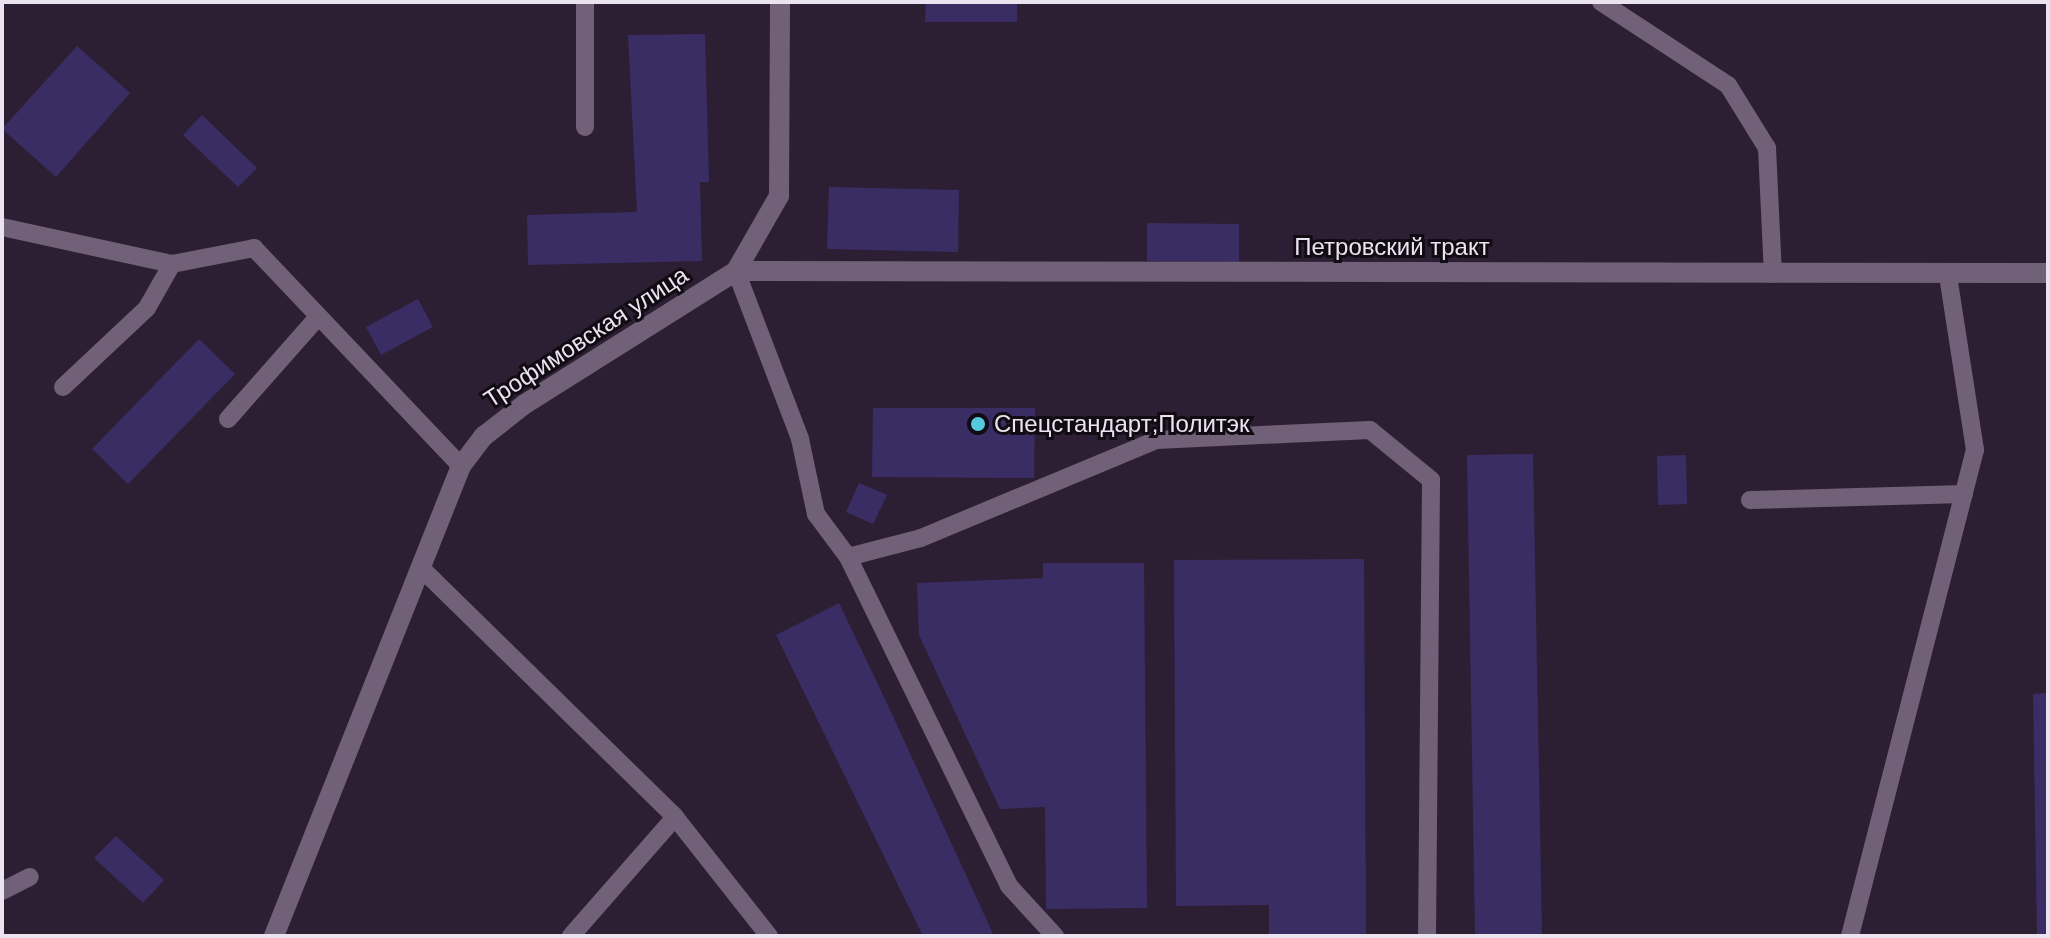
<!DOCTYPE html>
<html>
<head>
<meta charset="utf-8">
<style>
	body { margin:0 }
	#map { position:relative; width:2050px; height:938px; overflow:hidden; background:#2c1f33; font-family:Helvetica,sans-serif }
	div>[style] { position:absolute }
	.building>* { inset:0; background:#3a2d64 }
	.lane>* { height:18px; margin:-9px; padding:0 9px; transform-origin:9px; border-radius:9px; background:#706178 }
	.street>* { height:20px; margin:-10px; padding:0 10px; transform-origin:10px; border-radius:10px; background:#706178 }
	.secondary>* { height:20px; margin:-10px; padding:0 10px; transform-origin:10px; border-radius:10px; background:#706178 }
	.dots>* { width:22px; height:22px; translate:-50% -50%; box-sizing:border-box; border:4px solid #110b14; border-radius:50% }
	span { translate:-50% -50%; white-space:nowrap; text-align:center; line-height:1.15; -webkit-text-stroke:6px #110b14; paint-order:stroke }
	.street-label { font-size:24px; color:#ece3f1 }
	.poi-label { font-size:24px; color:#ece3f1 }
	.left { translate:0 -50%; text-align:left }
	.frame { position:absolute; inset:0; border:4px solid #ece3f1; pointer-events:none }
</style>
</head>
<body>
<div id="map">
	<div class="building">
		<i style="clip-path:polygon(926px 2px,1017px 2px,1017px 22px,925px 22px)"></i>
		<i style="clip-path:polygon(705px 34px,709px 182px,700px 182px,702px 261px,528px 265px,527px 215px,637px 212px,628px 35px)"></i>
		<i style="clip-path:polygon(77px 46px,130px 93px,56px 177px,2px 129px)"></i>
		<i style="clip-path:polygon(202px 115px,257px 168px,238px 187px,183px 135px)"></i>
		<i style="clip-path:polygon(829px 187px,959px 190px,958px 252px,827px 249px)"></i>
		<i style="clip-path:polygon(1147px 223px,1239px 224px,1239px 262px,1147px 261px)"></i>
		<i style="clip-path:polygon(418px 299px,433px 327px,381px 355px,366px 327px)"></i>
		<i style="clip-path:polygon(199px 339px,235px 374px,128px 484px,92px 449px)"></i>
		<i style="clip-path:polygon(873px 408px,1035px 408px,1034px 478px,872px 477px)"></i>
		<i style="clip-path:polygon(1533px 454px,1542px 936px,1475px 936px,1467px 455px)"></i>
		<i style="clip-path:polygon(1686px 455px,1687px 504px,1658px 505px,1657px 456px)"></i>
		<i style="clip-path:polygon(859px 483px,887px 495px,873px 524px,846px 512px)"></i>
		<i style="clip-path:polygon(1364px 559px,1366px 936px,1269px 936px,1269px 905px,1176px 906px,1174px 560px)"></i>
		<i style="clip-path:polygon(1043px 563px,1144px 563px,1147px 908px,1046px 909px,1045px 807px,1000px 809px,919px 635px,917px 583px,1043px 578px)"></i>
		<i style="clip-path:polygon(839px 603px,885px 699px,994px 936px,923px 936px,776px 635px)"></i>
		<i style="clip-path:polygon(2048px 693px,2048px 936px,2037px 936px,2033px 694px)"></i>
		<i style="clip-path:polygon(116px 836px,164px 880px,143px 903px,94px 858px)"></i>
	</div>
	<div class="lane">
		<i style="left:585px;top:2px;width:125px;rotate:90deg"></i>
		<i style="left:1601px;top:2px;width:152px;rotate:33.2deg"></i>
		<i style="left:1728px;top:85px;width:74px;rotate:58.2deg"></i>
		<i style="left:1767px;top:148px;width:126px;rotate:87.3deg"></i>
		<i style="left:2px;top:227px;width:174px;rotate:12.3deg"></i>
		<i style="left:172px;top:264px;width:84px;rotate:-11deg"></i>
		<i style="left:254px;top:248px;width:301px;rotate:46.5deg"></i>
		<i style="left:736px;top:271px;width:180px;rotate:69.1deg"></i>
		<i style="left:800px;top:439px;width:77px;rotate:78deg"></i>
		<i style="left:816px;top:514px;width:54px;rotate:53.3deg"></i>
		<i style="left:848px;top:557px;width:75px;rotate:-14.6deg"></i>
		<i style="left:921px;top:538px;width:255px;rotate:-22.6deg"></i>
		<i style="left:1156px;top:440px;width:214px;rotate:-2.7deg"></i>
		<i style="left:1370px;top:430px;width:79px;rotate:39.3deg"></i>
		<i style="left:1431px;top:480px;width:456px;rotate:90.5deg"></i>
		<i style="left:63px;top:387px;width:115px;rotate:-43.2deg"></i>
		<i style="left:147px;top:308px;width:51px;rotate:-60.4deg"></i>
		<i style="left:228px;top:419px;width:135px;rotate:-48.6deg"></i>
		<i style="left:1750px;top:500px;width:214px;rotate:-1.6deg"></i>
		<i style="left:848px;top:557px;width:366px;rotate:63.9deg"></i>
		<i style="left:1009px;top:886px;width:68px;rotate:47.4deg"></i>
		<i style="left:420px;top:567px;width:357px;rotate:44.4deg"></i>
		<i style="left:675px;top:817px;width:152px;rotate:51.7deg"></i>
		<i style="left:2px;top:891px;width:31px;rotate:-27deg"></i>
		<i style="left:571px;top:936px;width:158px;rotate:-48.8deg"></i>
		<i style="left:1850px;top:936px;width:502px;rotate:-75.58deg"></i>
		<i style="left:1975px;top:450px;width:177px;rotate:-98.8deg"></i>
	</div>
	<div class="street">
		<i style="left:736px;top:271px;width:1312px;rotate:0.09deg"></i>
	</div>
	<div class="secondary">
		<i style="left:274px;top:936px;width:506px;rotate:-68.3deg"></i>
		<i style="left:461px;top:466px;width:38px;rotate:-53deg"></i>
		<i style="left:484px;top:436px;width:52px;rotate:-38deg"></i>
		<i style="left:525px;top:404px;width:249px;rotate:-32.2deg"></i>
		<i style="left:736px;top:271px;width:86px;rotate:-60.2deg"></i>
		<i style="left:779px;top:196px;width:194px;rotate:-89.7deg"></i>
	</div>
	<div class="dots">
		<i style="left:978px;top:424px;background:#53cbdc"></i>
	</div>
	<div class="street-label">
		<span style="left:1392px;top:247px">Петровский тракт</span>
		<span style="left:586px;top:337px;rotate:-33deg">Трофимовская улица</span>
	</div>
	<div class="poi-label">
		<span class="left" style="left:994px;top:424px">Спецстандарт;Политэк</span>
	</div>
	<div class="frame"></div>
</div>
</body>
</html>
